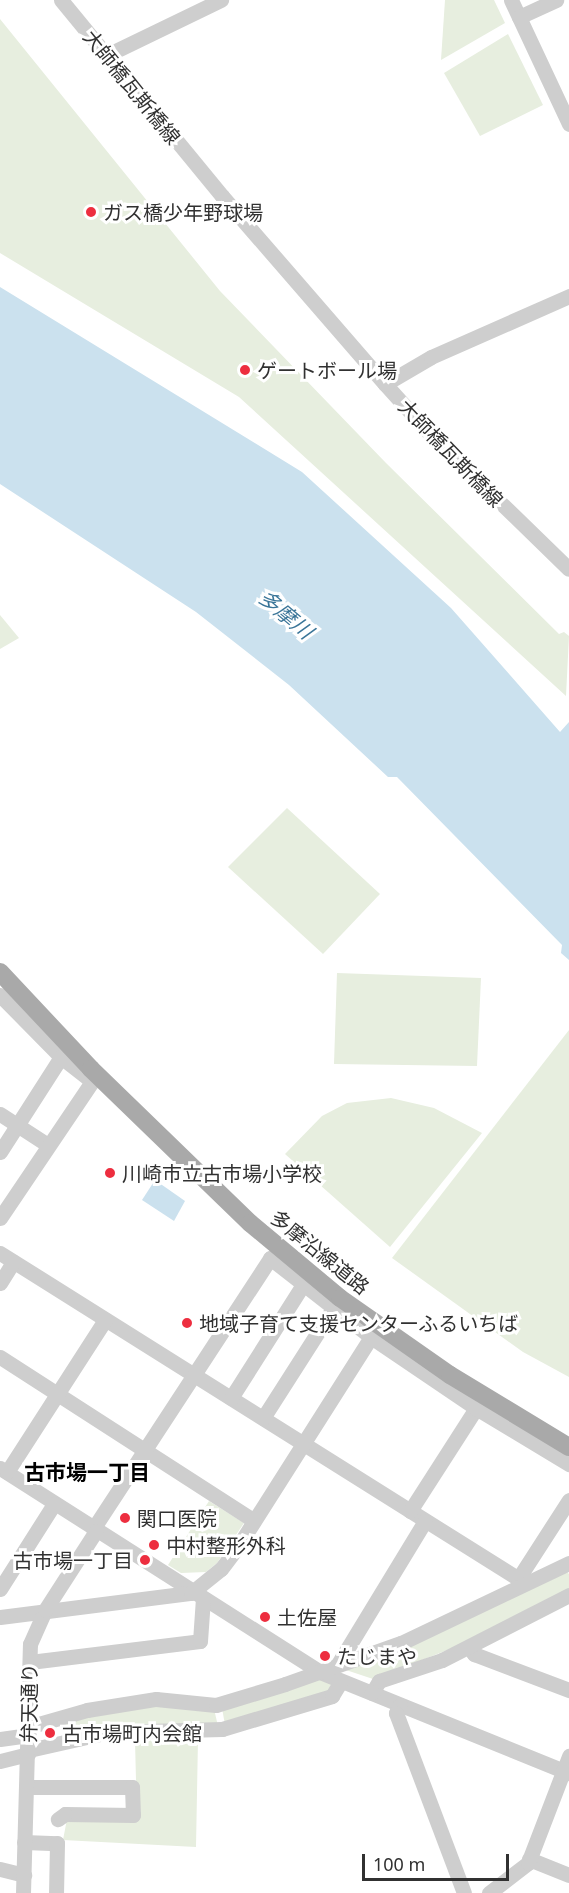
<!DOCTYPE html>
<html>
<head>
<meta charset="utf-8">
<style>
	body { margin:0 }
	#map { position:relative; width:569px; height:1893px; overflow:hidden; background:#fff; font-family:"Noto Sans","Noto Sans JP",sans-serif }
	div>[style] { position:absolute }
	.green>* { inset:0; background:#e7eedf }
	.water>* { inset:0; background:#cbe1ee }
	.minor>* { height:15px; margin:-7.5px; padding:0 7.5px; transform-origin:7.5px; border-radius:7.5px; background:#cecece }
	.major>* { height:18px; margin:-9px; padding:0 9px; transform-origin:9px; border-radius:9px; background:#a9a9a9 }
	.dots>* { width:16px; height:16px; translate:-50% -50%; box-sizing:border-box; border:3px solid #fff; border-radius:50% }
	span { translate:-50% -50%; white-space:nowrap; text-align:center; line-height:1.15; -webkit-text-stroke:6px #fff; paint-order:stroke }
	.street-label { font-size:20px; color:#313131 }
	.poi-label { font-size:20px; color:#313131 }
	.left { translate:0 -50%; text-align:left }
	.right { translate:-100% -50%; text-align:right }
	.water-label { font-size:21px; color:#3a7598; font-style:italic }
	.neighbourhood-label { font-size:21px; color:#000; font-weight:700 }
	.scale { position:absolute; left:362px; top:1854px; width:147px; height:27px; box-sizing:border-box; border:3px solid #313131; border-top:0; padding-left:8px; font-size:18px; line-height:21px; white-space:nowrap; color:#313131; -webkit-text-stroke:4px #fff; paint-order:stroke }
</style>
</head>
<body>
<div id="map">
	<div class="green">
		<i style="clip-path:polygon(445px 0,494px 0,505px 23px,441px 60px)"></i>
		<i style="clip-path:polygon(0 19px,220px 291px,386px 463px,559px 634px,564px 632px,569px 636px,566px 696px,239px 397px,0 253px)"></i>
		<i style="clip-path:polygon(508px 34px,543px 105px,480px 136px,444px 73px)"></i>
		<i style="clip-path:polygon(0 615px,19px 638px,0 649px)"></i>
		<i style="clip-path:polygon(287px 808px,380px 894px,323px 954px,228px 867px)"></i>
		<i style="clip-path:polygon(337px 973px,481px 978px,477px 1066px,334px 1064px)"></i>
		<i style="clip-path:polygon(569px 1030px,569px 1377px,523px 1352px,392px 1258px)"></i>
		<i style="clip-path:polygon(391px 1098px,434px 1108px,482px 1133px,390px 1247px,285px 1154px,322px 1116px,347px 1103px)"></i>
		<i style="clip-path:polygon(209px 1501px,244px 1523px,217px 1563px,206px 1572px,181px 1573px,168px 1565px)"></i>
		<i style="clip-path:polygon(564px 1569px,569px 1574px,569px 1590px,463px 1644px,373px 1679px,343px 1669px)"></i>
		<i style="clip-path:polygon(313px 1677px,331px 1683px,330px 1693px,225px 1725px,222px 1708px)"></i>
		<i style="clip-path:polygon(156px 1702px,214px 1709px,218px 1726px,66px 1735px,61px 1721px)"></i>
		<i style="clip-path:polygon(198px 1739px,196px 1847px,63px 1840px,67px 1819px,137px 1820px,135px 1741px)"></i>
	</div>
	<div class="water">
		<i style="clip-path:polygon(0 287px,302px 472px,451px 608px,560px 732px,569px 722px,569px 960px,561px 953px,562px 945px,397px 777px,388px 777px,289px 685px,196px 612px,0 484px)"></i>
		<i style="clip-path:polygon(155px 1180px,185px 1201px,174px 1221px,142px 1200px)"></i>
	</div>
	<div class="minor">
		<i style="left:61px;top:0;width:254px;rotate:50.6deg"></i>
		<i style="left:222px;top:196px;width:249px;rotate:49.1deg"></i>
		<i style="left:385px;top:384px;width:69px;rotate:48deg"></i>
		<i style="left:431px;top:435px;width:192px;rotate:44.2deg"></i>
		<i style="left:511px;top:0;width:137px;rotate:64.9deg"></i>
		<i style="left:519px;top:17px;width:41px;rotate:-24.7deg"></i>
		<i style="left:105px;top:56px;width:129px;rotate:-25.8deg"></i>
		<i style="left:385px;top:384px;width:53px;rotate:-30.4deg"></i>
		<i style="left:431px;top:357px;width:151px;rotate:-23.8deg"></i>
		<i style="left:0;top:995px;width:87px;rotate:45.5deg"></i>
		<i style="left:61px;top:1057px;width:39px;rotate:38deg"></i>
		<i style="left:0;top:1114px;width:57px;rotate:32.9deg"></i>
		<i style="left:0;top:1152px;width:113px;rotate:-57.3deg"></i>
		<i style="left:0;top:1218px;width:174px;rotate:-56deg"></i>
		<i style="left:0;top:1253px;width:620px;rotate:32.15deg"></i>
		<i style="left:0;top:1283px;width:25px;rotate:-58deg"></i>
		<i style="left:0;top:1357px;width:302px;rotate:32.8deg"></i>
		<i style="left:231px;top:1398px;width:136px;rotate:-57.6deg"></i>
		<i style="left:263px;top:1418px;width:132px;rotate:-57.4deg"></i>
		<i style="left:0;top:1468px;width:379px;rotate:32.5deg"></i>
		<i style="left:320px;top:1672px;width:269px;rotate:22.1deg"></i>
		<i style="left:7px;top:1472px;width:181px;rotate:-57.2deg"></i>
		<i style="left:410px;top:1511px;width:122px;rotate:-57.3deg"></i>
		<i style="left:93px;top:1529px;width:324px;rotate:-56.8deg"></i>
		<i style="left:270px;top:1258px;width:128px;rotate:38deg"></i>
		<i style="left:371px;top:1337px;width:127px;rotate:34.1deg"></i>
		<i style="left:476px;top:1408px;width:109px;rotate:31.1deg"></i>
		<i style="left:518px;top:1579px;width:94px;rotate:-57.2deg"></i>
		<i style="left:0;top:1589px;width:101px;rotate:-57.6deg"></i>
		<i style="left:0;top:1617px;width:193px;rotate:-7.2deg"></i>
		<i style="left:191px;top:1593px;width:38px;rotate:-39deg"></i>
		<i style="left:221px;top:1569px;width:26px;rotate:-53deg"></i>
		<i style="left:237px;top:1548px;width:250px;rotate:-57.6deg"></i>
		<i style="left:469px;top:1647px;width:9px;rotate:54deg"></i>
		<i style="left:474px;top:1654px;width:102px;rotate:20.8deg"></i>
		<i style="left:30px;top:1662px;width:171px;rotate:-7deg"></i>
		<i style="left:200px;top:1641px;width:43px;rotate:-86deg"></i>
		<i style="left:338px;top:1664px;width:167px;rotate:-58.7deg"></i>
		<i style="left:372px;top:1693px;width:14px;rotate:-60deg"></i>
		<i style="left:379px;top:1681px;width:66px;rotate:-18.4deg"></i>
		<i style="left:442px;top:1660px;width:143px;rotate:-27.1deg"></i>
		<i style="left:400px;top:1705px;width:9px;rotate:117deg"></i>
		<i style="left:396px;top:1713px;width:192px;rotate:69.3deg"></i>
		<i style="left:28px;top:1727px;width:61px;rotate:-16.1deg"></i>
		<i style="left:87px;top:1710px;width:70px;rotate:-9.1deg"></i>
		<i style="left:156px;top:1699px;width:60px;rotate:5.7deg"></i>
		<i style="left:216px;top:1705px;width:72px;rotate:-16.9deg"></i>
		<i style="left:285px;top:1684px;width:123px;rotate:-19.5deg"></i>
		<i style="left:401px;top:1643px;width:186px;rotate:-25.5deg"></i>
		<i style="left:0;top:1739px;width:29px;rotate:-8deg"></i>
		<i style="left:29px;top:1750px;width:82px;rotate:-12.7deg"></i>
		<i style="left:109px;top:1732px;width:113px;rotate:-1.5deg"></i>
		<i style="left:222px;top:1729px;width:115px;rotate:-16.7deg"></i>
		<i style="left:332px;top:1696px;width:17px;rotate:-59deg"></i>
		<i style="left:0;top:1761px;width:29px;rotate:-14deg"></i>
		<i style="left:29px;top:1787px;width:103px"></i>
		<i style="left:132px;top:1787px;width:28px;rotate:88deg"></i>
		<i style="left:133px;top:1815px;width:68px;rotate:-179.2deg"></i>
		<i style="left:65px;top:1814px;width:9px;rotate:144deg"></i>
		<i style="left:24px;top:1842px;width:33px;rotate:2deg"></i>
		<i style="left:57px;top:1843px;width:50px;rotate:91.1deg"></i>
		<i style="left:529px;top:1859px;width:43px;rotate:21.8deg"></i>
		<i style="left:0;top:1869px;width:25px;rotate:14deg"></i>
		<i style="left:23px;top:1893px;width:249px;rotate:-88.4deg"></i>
		<i style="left:30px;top:1644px;width:37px;rotate:-66deg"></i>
		<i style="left:45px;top:1610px;width:94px;rotate:-57.2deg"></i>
		<i style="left:489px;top:1893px;width:49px;rotate:-37.6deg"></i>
		<i style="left:528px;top:1863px;width:115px;rotate:-69deg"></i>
	</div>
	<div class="major">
		<i style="left:0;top:972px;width:133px;rotate:46.8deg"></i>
		<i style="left:91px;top:1069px;width:221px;rotate:44.1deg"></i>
		<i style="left:250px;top:1223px;width:117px;rotate:39.8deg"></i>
		<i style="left:340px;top:1298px;width:134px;rotate:35deg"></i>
		<i style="left:450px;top:1375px;width:139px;rotate:31.2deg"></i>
	</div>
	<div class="dots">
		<i style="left:91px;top:212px;background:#ed2e3f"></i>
		<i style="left:245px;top:370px;background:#ed2e3f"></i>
		<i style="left:110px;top:1173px;background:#ed2e3f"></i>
		<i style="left:187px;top:1323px;background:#ed2e3f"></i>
		<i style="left:125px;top:1518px;background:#ed2e3f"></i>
		<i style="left:154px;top:1545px;background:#ed2e3f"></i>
		<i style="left:145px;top:1560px;background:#ed2e3f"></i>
		<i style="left:265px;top:1617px;background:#ed2e3f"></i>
		<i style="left:325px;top:1656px;background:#ed2e3f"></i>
		<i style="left:50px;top:1733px;background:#ed2e3f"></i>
	</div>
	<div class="street-label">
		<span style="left:132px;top:87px;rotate:51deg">大師橋瓦斯橋線</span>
		<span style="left:451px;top:453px;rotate:46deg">大師橋瓦斯橋線</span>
		<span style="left:320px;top:1252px;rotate:39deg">多摩沿線道路</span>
		<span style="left:29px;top:1703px;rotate:-89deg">弁天通り</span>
	</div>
	<div class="poi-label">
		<span class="left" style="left:103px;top:212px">ガス橋少年野球場</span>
		<span class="left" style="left:257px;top:370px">ゲートボール場</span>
		<span class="left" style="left:122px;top:1173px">川崎市立古市場小学校</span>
		<span class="left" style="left:199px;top:1323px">地域子育て支援センターふるいちば</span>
		<span class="left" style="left:137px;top:1518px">関口医院</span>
		<span class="left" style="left:166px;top:1545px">中村整形外科</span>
		<span class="right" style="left:133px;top:1560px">古市場一丁目</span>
		<span class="left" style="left:277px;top:1617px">土佐屋</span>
		<span class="left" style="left:337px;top:1656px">たじまや</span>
		<span class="left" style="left:62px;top:1733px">古市場町内会館</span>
	</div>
	<div class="water-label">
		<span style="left:286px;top:614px;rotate:40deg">多摩川</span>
	</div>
	<div class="neighbourhood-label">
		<span style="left:87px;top:1472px">古市場一丁目</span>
	</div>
	<div class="scale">100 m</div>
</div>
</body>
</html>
